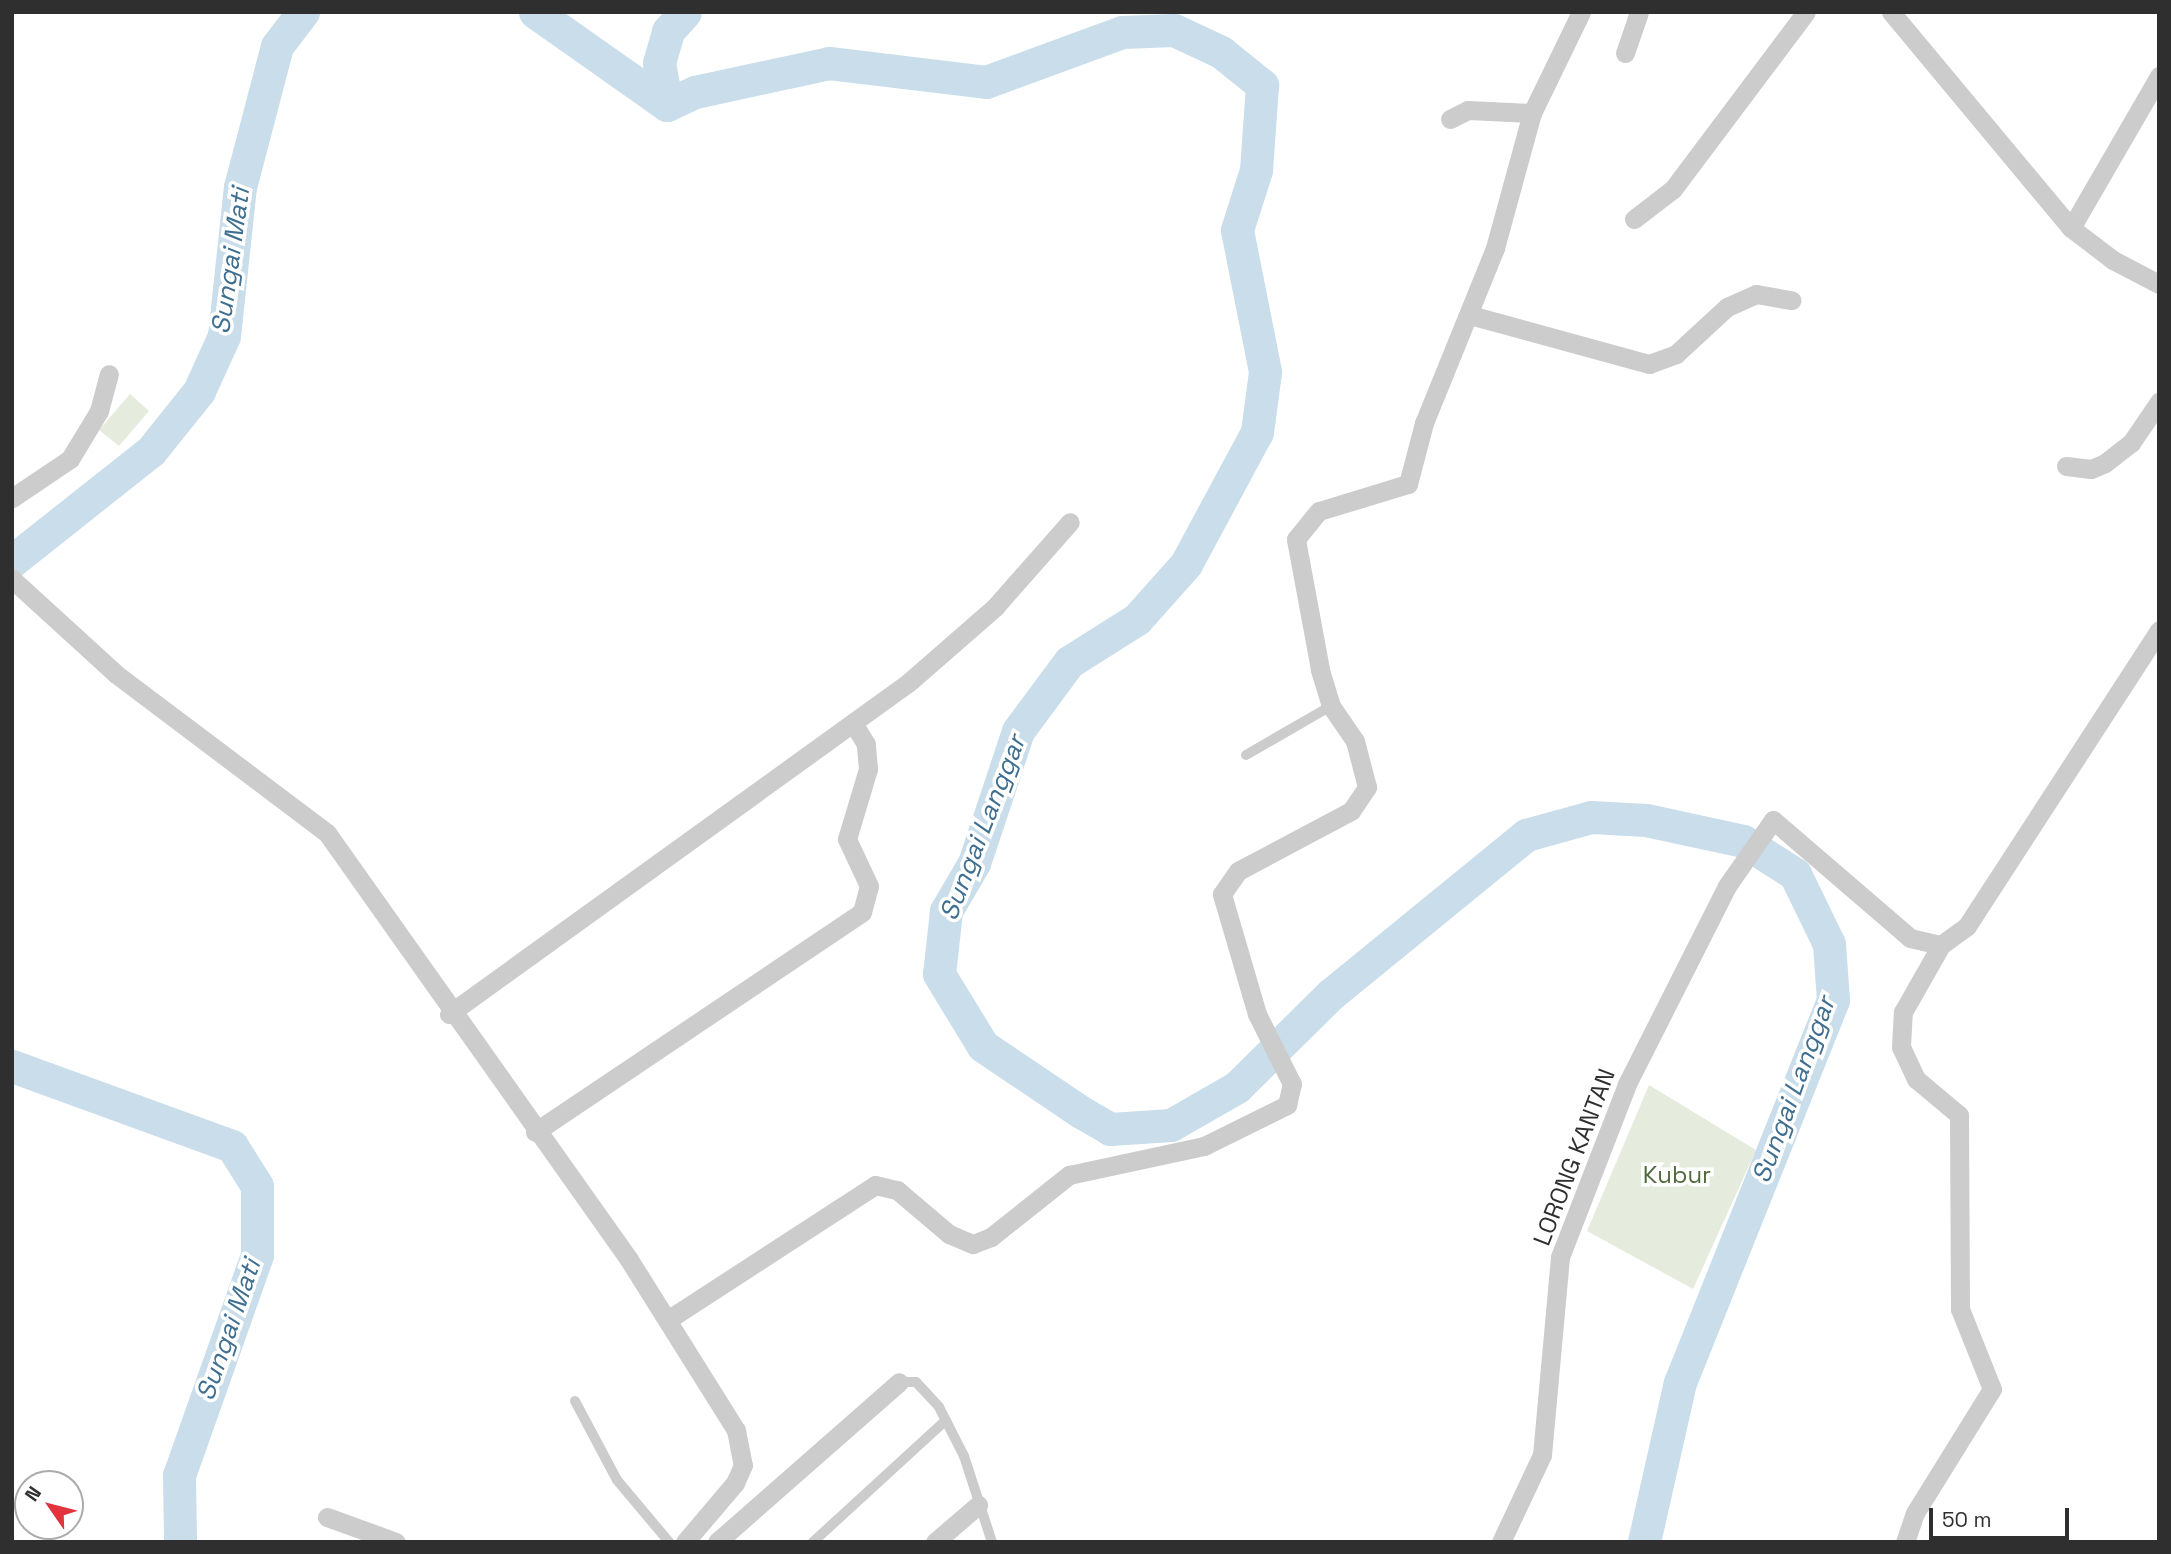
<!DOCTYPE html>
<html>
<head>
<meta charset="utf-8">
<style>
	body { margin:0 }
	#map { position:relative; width:2171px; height:1554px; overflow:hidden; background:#fff; font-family:"Space Grotesk",sans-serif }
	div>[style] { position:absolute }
	.green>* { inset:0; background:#e5ecdd }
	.river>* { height:33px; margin:-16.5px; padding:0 16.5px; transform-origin:16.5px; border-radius:16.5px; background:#c9ddeb }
	.lane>* { height:10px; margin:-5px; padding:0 5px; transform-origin:5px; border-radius:5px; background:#ccc }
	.street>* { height:19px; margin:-9.5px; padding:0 9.5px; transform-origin:9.5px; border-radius:9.5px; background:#ccc }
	span { translate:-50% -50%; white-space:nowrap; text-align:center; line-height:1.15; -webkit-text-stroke:7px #fff; paint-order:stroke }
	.street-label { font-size:24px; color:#2f2f2f }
	.park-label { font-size:24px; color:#516a3d }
	.water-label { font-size:26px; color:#3e6e90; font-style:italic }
	.frame { position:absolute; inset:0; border:14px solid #2f2f2f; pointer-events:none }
	.north { position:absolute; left:14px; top:1470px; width:70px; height:70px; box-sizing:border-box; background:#fff; border:2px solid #acacac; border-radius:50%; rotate:305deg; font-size:19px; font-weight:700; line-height:28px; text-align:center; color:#2f2f2f }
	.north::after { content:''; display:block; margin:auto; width:24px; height:32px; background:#e2343c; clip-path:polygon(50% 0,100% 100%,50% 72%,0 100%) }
	.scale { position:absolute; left:1929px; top:1508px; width:140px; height:32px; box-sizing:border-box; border:4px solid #2f2f2f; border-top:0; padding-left:9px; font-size:21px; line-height:24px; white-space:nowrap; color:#2f2f2f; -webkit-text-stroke:5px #fff; paint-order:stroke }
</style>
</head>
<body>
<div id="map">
	<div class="green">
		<i style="clip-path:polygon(130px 394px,149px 411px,119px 446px,99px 430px)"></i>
		<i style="clip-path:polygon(1649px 1085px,1756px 1150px,1693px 1289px,1587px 1231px)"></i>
	</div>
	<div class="river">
		<i style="left:535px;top:12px;width:161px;rotate:35.2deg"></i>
		<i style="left:667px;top:105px;width:31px;rotate:-25deg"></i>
		<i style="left:695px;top:92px;width:137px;rotate:-12.2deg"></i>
		<i style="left:829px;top:63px;width:158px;rotate:6.9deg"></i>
		<i style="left:986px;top:82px;width:145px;rotate:-20.2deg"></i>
		<i style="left:1122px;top:32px;width:52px;rotate:-2.2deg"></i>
		<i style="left:1174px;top:30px;width:52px;rotate:25.1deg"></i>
		<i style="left:1221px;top:52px;width:53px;rotate:38.8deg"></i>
		<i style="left:1262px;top:85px;width:85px;rotate:94deg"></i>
		<i style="left:1256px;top:170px;width:63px;rotate:107.6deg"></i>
		<i style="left:1237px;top:230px;width:145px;rotate:78.8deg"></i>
		<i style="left:1265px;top:372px;width:61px;rotate:97.6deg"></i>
		<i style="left:1257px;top:432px;width:150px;rotate:118.3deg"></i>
		<i style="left:1186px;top:564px;width:74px;rotate:131.7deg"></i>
		<i style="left:1137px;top:619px;width:80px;rotate:147.7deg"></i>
		<i style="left:1069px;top:662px;width:86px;rotate:126.5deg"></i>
		<i style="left:1018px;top:731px;width:139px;rotate:108.4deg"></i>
		<i style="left:974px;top:863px;width:56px;rotate:120.3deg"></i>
		<i style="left:946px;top:911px;width:63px;rotate:96.3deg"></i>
		<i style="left:939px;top:974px;width:84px;rotate:58.6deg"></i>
		<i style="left:983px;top:1046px;width:118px;rotate:34deg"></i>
		<i style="left:1081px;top:1112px;width:34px;rotate:30deg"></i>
		<i style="left:1110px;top:1129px;width:61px;rotate:-3.8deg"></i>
		<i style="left:1171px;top:1125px;width:76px;rotate:-29.9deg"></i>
		<i style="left:1237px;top:1087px;width:131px;rotate:-44.7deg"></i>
		<i style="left:1330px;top:995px;width:253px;rotate:-39.2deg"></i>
		<i style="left:1526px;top:835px;width:67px;rotate:-15.5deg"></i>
		<i style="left:1591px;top:817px;width:55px;rotate:3.1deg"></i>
		<i style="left:1646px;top:820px;width:99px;rotate:12.2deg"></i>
		<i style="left:1743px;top:841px;width:62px;rotate:32.4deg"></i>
		<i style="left:1795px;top:874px;width:78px;rotate:64.1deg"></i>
		<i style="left:1829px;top:944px;width:56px;rotate:85.9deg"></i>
		<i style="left:1833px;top:1000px;width:412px;rotate:111.8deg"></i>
		<i style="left:1680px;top:1382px;width:164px;rotate:102.7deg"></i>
		<i style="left:667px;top:105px;width:43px;rotate:-100.8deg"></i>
		<i style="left:659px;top:63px;width:33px;rotate:-74deg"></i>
		<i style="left:668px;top:31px;width:25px;rotate:-48deg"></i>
		<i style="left:12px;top:561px;width:177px;rotate:-38.4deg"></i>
		<i style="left:151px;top:451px;width:77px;rotate:-51.3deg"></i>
		<i style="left:199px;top:391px;width:60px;rotate:-65.6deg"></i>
		<i style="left:224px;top:336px;width:150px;rotate:-83.9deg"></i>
		<i style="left:240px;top:187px;width:146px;rotate:-75.3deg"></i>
		<i style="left:277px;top:46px;width:43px;rotate:-52.6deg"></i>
		<i style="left:12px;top:1066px;width:234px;rotate:20deg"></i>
		<i style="left:232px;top:1146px;width:47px;rotate:58deg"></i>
		<i style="left:257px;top:1186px;width:69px;rotate:90deg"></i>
		<i style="left:257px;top:1255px;width:233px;rotate:109.5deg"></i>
		<i style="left:179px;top:1475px;width:67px;rotate:89.1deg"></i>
	</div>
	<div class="lane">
		<i style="left:1246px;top:755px;width:98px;rotate:-30deg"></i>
		<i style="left:899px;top:1382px;width:17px"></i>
		<i style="left:916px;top:1382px;width:34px;rotate:47deg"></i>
		<i style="left:939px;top:1407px;width:55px;rotate:63deg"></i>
		<i style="left:964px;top:1456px;width:90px;rotate:72deg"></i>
		<i style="left:575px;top:1401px;width:89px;rotate:62deg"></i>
		<i style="left:617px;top:1480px;width:81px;rotate:50deg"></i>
		<i style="left:813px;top:1542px;width:180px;rotate:-42.5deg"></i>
	</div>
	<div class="street">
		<i style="left:1891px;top:12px;width:281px;rotate:50.2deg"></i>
		<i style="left:2071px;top:228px;width:53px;rotate:37.3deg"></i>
		<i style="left:2113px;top:260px;width:52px;rotate:27.6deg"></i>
		<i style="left:1625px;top:53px;width:43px;rotate:-71.1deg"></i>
		<i style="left:1450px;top:119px;width:20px;rotate:-27deg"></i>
		<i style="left:1468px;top:110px;width:64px;rotate:2.7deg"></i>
		<i style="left:1634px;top:219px;width:49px;rotate:-37.6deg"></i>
		<i style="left:1673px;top:189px;width:221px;rotate:-53.1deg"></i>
		<i style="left:2071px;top:228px;width:176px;rotate:-59.9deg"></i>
		<i style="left:1470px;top:315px;width:186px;rotate:15.3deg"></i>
		<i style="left:1649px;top:364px;width:29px;rotate:-20deg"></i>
		<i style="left:1676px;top:354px;width:69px;rotate:-42.7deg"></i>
		<i style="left:1727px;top:307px;width:32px;rotate:-24deg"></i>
		<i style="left:1756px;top:294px;width:36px;rotate:10deg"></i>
		<i style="left:2066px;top:466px;width:25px;rotate:7deg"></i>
		<i style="left:2091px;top:469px;width:15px;rotate:-23deg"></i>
		<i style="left:2105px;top:463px;width:33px;rotate:-38deg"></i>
		<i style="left:2131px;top:443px;width:50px;rotate:-55.7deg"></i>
		<i style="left:12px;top:498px;width:70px;rotate:-33.9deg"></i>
		<i style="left:70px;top:459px;width:56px;rotate:-58.9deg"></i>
		<i style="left:99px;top:411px;width:38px;rotate:-75deg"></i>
		<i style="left:12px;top:579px;width:141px;rotate:42.4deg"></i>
		<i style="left:116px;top:674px;width:264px;rotate:37deg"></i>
		<i style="left:327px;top:833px;width:521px;rotate:54.69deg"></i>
		<i style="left:628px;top:1258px;width:203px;rotate:57.9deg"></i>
		<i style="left:736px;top:1430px;width:36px;rotate:79deg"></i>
		<i style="left:743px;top:1465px;width:20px;rotate:114deg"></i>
		<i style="left:735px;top:1483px;width:77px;rotate:130.3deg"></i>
		<i style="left:449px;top:1014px;width:566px;rotate:-35.8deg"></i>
		<i style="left:908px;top:683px;width:116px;rotate:-41.1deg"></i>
		<i style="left:995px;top:607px;width:113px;rotate:-48.6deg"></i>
		<i style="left:535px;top:1132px;width:394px;rotate:-33.9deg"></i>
		<i style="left:862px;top:912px;width:27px;rotate:-75deg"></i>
		<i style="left:869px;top:886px;width:52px;rotate:-115.1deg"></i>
		<i style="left:847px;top:839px;width:73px;rotate:-73.3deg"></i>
		<i style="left:868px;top:769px;width:25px;rotate:-95deg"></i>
		<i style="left:866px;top:744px;width:25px;rotate:-122deg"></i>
		<i style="left:669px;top:1319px;width:246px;rotate:-33deg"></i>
		<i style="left:875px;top:1185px;width:23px;rotate:13deg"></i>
		<i style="left:897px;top:1190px;width:68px;rotate:40.2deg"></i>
		<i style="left:949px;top:1234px;width:26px;rotate:23deg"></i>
		<i style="left:973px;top:1244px;width:19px;rotate:-21deg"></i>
		<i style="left:991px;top:1237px;width:100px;rotate:-38.5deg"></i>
		<i style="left:1069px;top:1175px;width:138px;rotate:-12.1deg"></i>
		<i style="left:1204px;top:1146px;width:93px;rotate:-26.3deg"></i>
		<i style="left:1287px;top:1105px;width:22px;rotate:-77deg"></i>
		<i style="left:1292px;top:1084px;width:78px;rotate:-116.6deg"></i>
		<i style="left:1257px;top:1014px;width:125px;rotate:-106.3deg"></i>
		<i style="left:1222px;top:894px;width:28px;rotate:-55deg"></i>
		<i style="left:1238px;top:871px;width:128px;rotate:-28deg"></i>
		<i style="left:1351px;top:811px;width:29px;rotate:-56deg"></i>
		<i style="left:1367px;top:787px;width:48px;rotate:-104.6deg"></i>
		<i style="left:1355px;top:741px;width:42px;rotate:-124.4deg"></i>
		<i style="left:1331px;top:706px;width:39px;rotate:-107deg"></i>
		<i style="left:1320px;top:669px;width:132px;rotate:-100.5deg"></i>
		<i style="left:1296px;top:539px;width:36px;rotate:-51deg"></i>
		<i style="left:1319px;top:511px;width:93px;rotate:-16.9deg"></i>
		<i style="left:1408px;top:484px;width:63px;rotate:-75.3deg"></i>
		<i style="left:1424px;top:423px;width:189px;rotate:-67.9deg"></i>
		<i style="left:1495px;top:248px;width:140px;rotate:-74.7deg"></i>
		<i style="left:1532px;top:113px;width:112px;rotate:-64.1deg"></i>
		<i style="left:327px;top:1517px;width:73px;rotate:19.9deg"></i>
		<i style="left:717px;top:1542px;width:242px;rotate:-41.3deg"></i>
		<i style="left:935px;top:1542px;width:57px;rotate:-40.7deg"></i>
		<i style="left:1501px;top:1542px;width:96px;rotate:-64.8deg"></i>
		<i style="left:1542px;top:1455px;width:199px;rotate:-84.8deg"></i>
		<i style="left:1560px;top:1257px;width:186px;rotate:-68.8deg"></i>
		<i style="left:1627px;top:1084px;width:222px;rotate:-63.2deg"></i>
		<i style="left:1727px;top:886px;width:80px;rotate:-55.1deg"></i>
		<i style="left:1773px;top:820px;width:181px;rotate:40.7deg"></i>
		<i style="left:1910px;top:938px;width:32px;rotate:13deg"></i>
		<i style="left:1941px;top:945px;width:32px;rotate:-36deg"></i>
		<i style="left:1967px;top:926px;width:353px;rotate:-57deg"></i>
		<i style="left:1905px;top:1542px;width:31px;rotate:-71deg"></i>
		<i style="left:1915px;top:1513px;width:146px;rotate:-58.2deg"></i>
		<i style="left:1992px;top:1389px;width:86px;rotate:-111.8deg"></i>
		<i style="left:1960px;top:1309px;width:194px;rotate:-90.3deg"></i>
		<i style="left:1959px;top:1115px;width:56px;rotate:-140.1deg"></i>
		<i style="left:1916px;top:1079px;width:35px;rotate:-115deg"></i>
		<i style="left:1901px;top:1047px;width:35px;rotate:-87deg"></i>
		<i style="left:1903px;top:1012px;width:77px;rotate:-60.4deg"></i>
	</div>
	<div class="street-label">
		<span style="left:1574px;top:1157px;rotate:-69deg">LORONG KANTAN</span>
	</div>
	<div class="park-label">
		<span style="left:1677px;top:1175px">Kubur</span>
	</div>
	<div class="water-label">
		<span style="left:231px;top:261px;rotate:-82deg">Sungai Mati</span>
		<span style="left:983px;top:828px;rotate:-69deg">Sungai Langgar</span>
		<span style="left:1794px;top:1090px;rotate:-70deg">Sungai Langgar</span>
		<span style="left:229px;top:1330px;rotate:-71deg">Sungai Mati</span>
	</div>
	<div class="frame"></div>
	<div class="north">N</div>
	<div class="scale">50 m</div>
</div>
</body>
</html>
